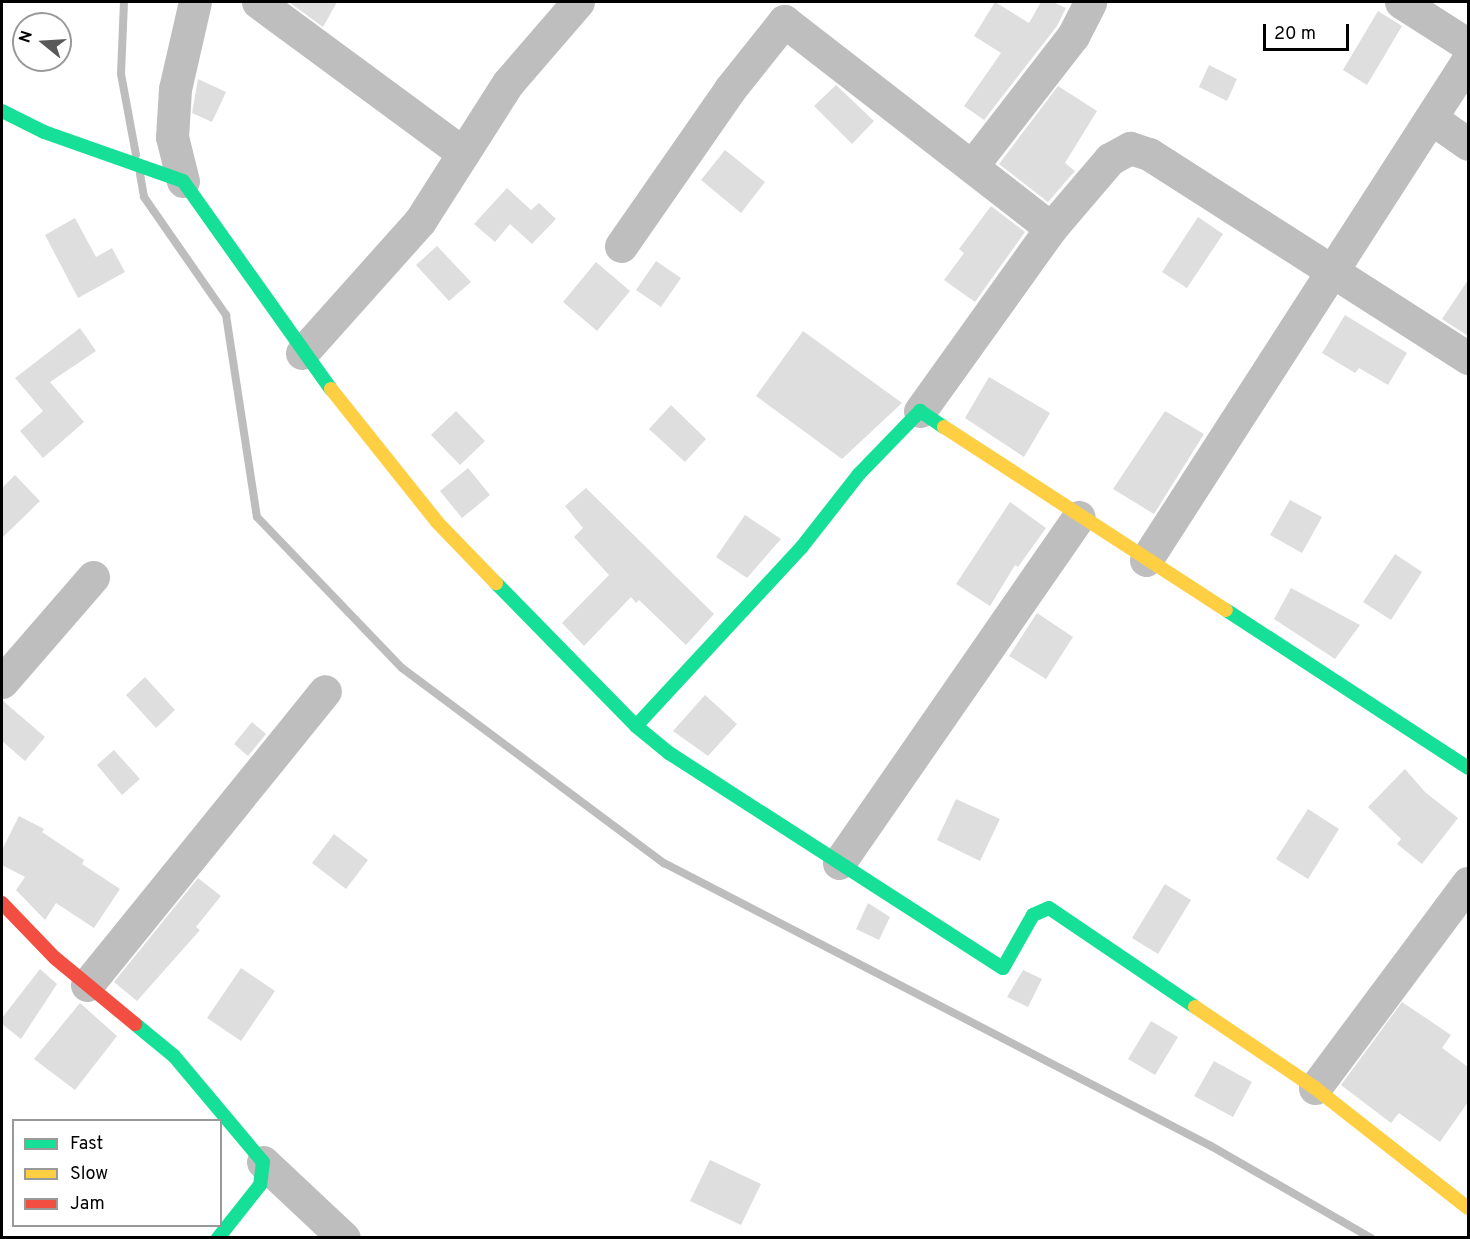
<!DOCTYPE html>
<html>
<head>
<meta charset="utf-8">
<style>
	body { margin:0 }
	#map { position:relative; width:1470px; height:1239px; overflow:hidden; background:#fff; font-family:Overpass,sans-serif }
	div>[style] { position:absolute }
	.stream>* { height:8px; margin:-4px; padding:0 4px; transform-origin:4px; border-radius:4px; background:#bdbdbd }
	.building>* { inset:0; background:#dedede }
	.street>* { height:33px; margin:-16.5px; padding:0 16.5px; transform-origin:16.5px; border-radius:16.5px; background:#bebebe }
	.fast>* { height:14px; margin:-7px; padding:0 7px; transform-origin:7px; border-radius:7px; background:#16e098 }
	.slow>* { height:14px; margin:-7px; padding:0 7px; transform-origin:7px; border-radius:7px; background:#ffcf43 }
	.jam>* { height:14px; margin:-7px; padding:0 7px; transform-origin:7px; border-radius:7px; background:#f24e42 }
	span { translate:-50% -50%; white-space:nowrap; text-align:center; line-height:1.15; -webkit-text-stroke:4.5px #fff; paint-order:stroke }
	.frame { position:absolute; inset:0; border:3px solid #000; pointer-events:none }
	.legend { position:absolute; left:12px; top:1119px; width:210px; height:108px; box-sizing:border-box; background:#fff; border:2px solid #999; margin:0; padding:8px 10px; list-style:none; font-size:18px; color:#000 }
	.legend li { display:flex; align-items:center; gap:12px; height:30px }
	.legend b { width:30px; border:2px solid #999 }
	.north { position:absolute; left:12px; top:12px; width:60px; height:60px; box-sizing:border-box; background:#fff; border:2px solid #999; border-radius:50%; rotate:288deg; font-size:16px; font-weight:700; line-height:24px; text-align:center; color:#000 }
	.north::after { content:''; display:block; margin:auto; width:21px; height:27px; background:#595959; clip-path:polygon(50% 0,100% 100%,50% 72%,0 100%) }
	.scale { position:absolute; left:1263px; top:24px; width:86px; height:27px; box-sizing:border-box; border:3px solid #000; border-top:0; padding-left:8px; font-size:18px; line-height:21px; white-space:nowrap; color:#000; -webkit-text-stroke:4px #fff; paint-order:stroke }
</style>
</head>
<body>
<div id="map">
	<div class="stream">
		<i style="left:124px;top:2px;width:72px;rotate:92.4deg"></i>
		<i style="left:121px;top:74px;width:82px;rotate:79.5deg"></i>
		<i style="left:140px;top:174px;width:23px;rotate:80deg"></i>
		<i style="left:144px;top:197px;width:144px;rotate:55.2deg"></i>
		<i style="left:226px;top:315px;width:204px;rotate:81.3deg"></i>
		<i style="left:257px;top:517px;width:209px;rotate:46.2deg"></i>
		<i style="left:402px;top:668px;width:327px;rotate:36.7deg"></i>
		<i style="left:664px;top:863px;width:616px;rotate:27.36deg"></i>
		<i style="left:1211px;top:1146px;width:185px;rotate:29.9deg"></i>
	</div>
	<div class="building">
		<i style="clip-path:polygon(289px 2px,337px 2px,323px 27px)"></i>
		<i style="clip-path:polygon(995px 2px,1029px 23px,1041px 2px,1053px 2px,1066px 8px,1057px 26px,984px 120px,964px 106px,1001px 53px,974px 36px)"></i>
		<i style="clip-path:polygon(1378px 11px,1402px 26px,1367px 85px,1343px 70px)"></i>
		<i style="clip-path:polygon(1209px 65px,1237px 79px,1227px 101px,1199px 87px)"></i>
		<i style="clip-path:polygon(198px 79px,226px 92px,212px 122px,192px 113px)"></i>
		<i style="clip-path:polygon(836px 85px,874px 121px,852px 144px,814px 106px)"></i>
		<i style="clip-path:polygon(1058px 86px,1097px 111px,1065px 163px,1075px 171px,1048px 202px,999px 164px)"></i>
		<i style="clip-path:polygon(725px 150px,765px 182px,741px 213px,701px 180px)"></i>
		<i style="clip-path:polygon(507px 188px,531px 210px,539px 203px,556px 219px,532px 244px,510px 224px,495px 242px,474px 224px)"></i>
		<i style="clip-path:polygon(991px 206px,1025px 232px,975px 302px,944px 280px,964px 253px,959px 249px)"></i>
		<i style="clip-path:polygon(1198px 217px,1223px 234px,1187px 288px,1162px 272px)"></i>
		<i style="clip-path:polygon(75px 218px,96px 257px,112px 248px,125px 272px,78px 298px,45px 235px)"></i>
		<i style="clip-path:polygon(437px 246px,471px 282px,449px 301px,416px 265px)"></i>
		<i style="clip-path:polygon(656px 261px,681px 278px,661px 307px,636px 290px)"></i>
		<i style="clip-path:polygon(596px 262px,630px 291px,597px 331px,563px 302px)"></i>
		<i style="clip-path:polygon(1468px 280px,1468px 336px,1442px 319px)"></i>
		<i style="clip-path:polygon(1345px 315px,1407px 353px,1388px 385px,1359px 368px,1355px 373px,1322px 353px)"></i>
		<i style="clip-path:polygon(80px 328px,96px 351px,50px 382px,84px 422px,43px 458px,20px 431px,43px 411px,15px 378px)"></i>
		<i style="clip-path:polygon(803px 331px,902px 403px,842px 459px,756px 396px)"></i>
		<i style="clip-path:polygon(989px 377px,1050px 413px,1024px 457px,965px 418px)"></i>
		<i style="clip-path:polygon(671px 405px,706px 439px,685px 462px,649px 429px)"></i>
		<i style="clip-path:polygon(456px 411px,485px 441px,460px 465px,431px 435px)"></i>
		<i style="clip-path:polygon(1165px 411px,1204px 434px,1154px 514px,1113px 489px)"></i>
		<i style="clip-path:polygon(468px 468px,490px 495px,462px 518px,440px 491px)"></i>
		<i style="clip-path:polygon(15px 475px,40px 501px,2px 538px,2px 488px)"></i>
		<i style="clip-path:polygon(586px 488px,714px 614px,686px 645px,639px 600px,636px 603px,631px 597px,584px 646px,562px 623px,609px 575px,574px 537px,583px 528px,565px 506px)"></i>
		<i style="clip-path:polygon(1290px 500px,1322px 517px,1302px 553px,1270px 535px)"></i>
		<i style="clip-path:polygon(1010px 502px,1046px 528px,1018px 567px,1015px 565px,990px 606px,956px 584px)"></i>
		<i style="clip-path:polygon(745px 515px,781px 539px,747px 578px,716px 557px)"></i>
		<i style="clip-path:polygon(1395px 554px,1422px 572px,1391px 620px,1363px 602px)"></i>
		<i style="clip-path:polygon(1291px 588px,1360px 625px,1335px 659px,1274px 619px)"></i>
		<i style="clip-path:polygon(1037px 613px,1073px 637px,1046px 679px,1009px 656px)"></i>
		<i style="clip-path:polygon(145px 677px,175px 710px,156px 728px,126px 695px)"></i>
		<i style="clip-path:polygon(705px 695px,737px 724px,708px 756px,673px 731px)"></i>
		<i style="clip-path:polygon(2px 700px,45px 737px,25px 761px,2px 741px)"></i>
		<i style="clip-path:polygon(252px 722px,266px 734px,248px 756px,234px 744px)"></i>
		<i style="clip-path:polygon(114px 750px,140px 779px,122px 795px,97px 765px)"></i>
		<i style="clip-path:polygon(1405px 769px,1425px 792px,1458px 818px,1422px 864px,1397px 844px,1401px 839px,1368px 807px)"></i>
		<i style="clip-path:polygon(956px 799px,1000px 819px,980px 861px,937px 840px)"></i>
		<i style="clip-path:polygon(1308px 809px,1339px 829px,1308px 879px,1276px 859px)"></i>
		<i style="clip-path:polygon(19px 816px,44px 829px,42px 832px,84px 860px,82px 864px,120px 889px,94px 928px,56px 903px,45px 920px,16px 890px,25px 877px,2px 865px,2px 850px)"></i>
		<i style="clip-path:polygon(334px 834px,368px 860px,346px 889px,312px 863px)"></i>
		<i style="clip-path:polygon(198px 878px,221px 896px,196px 927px,200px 930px,137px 1001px,114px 982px)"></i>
		<i style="clip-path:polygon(1165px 884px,1191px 900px,1158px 954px,1132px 938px)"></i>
		<i style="clip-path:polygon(868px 903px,890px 917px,879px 940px,856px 929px)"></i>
		<i style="clip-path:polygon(241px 968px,275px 991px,241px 1041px,207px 1018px)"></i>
		<i style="clip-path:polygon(40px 969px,57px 984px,21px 1039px,2px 1024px,2px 1018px)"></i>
		<i style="clip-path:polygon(1023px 970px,1042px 979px,1028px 1007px,1007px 997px)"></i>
		<i style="clip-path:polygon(1402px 1002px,1451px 1035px,1442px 1048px,1468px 1067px,1468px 1102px,1440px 1142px,1399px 1113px,1391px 1123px,1341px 1085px)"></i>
		<i style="clip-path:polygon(80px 1003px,117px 1036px,75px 1090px,34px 1059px)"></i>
		<i style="clip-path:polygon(1151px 1021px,1178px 1037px,1155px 1075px,1128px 1059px)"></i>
		<i style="clip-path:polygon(1214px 1061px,1252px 1082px,1233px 1117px,1194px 1096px)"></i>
		<i style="clip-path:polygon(710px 1160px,761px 1184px,741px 1225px,690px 1201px)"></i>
	</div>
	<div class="street">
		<i style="left:258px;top:2px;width:255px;rotate:36.4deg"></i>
		<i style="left:1401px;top:2px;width:80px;rotate:32.7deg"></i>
		<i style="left:1431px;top:118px;width:45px;rotate:35.1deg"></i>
		<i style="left:972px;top:166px;width:165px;rotate:-52.2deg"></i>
		<i style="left:1073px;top:36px;width:38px;rotate:-63deg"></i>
		<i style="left:183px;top:181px;width:45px;rotate:-104deg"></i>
		<i style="left:172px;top:137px;width:48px;rotate:-86.4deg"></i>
		<i style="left:175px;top:89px;width:89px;rotate:-77.1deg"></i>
		<i style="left:621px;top:246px;width:191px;rotate:-55.2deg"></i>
		<i style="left:730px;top:89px;width:87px;rotate:-51.5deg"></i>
		<i style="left:784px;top:21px;width:338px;rotate:37.8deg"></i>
		<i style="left:302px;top:353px;width:177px;rotate:-48.2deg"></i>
		<i style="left:420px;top:221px;width:164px;rotate:-57.5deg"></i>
		<i style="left:508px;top:83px;width:107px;rotate:-49.2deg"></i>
		<i style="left:920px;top:411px;width:225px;rotate:-54.4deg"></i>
		<i style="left:1051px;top:228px;width:91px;rotate:-49.5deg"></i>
		<i style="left:1110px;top:159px;width:23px;rotate:-29deg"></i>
		<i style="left:1130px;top:148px;width:20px;rotate:18deg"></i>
		<i style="left:1149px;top:154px;width:379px;rotate:32.6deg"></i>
		<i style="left:1146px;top:560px;width:595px;rotate:-57.22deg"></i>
		<i style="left:2px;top:682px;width:139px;rotate:-49.1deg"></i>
		<i style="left:839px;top:863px;width:421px;rotate:-55.3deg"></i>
		<i style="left:87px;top:985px;width:378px;rotate:-51deg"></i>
		<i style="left:1315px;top:1088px;width:256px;rotate:-53.3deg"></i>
		<i style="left:263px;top:1162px;width:111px;rotate:43.2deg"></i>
	</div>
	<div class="fast">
		<i style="left:2px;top:111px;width:47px;rotate:26.6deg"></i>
		<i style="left:44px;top:132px;width:147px;rotate:19.4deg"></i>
		<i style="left:183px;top:181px;width:255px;rotate:54.6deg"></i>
		<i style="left:496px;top:583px;width:200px;rotate:45.6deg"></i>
		<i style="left:636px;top:726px;width:243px;rotate:-47.2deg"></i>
		<i style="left:801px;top:548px;width:94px;rotate:-51.9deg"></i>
		<i style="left:859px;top:474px;width:88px;rotate:-45.9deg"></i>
		<i style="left:920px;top:411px;width:29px;rotate:34deg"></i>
		<i style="left:1226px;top:610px;width:289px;rotate:33.1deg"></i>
		<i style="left:636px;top:726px;width:43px;rotate:39.3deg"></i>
		<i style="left:669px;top:753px;width:397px;rotate:32.8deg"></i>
		<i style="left:1003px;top:968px;width:61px;rotate:-60.5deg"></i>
		<i style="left:1033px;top:915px;width:17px;rotate:-24deg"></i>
		<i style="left:1049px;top:908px;width:176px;rotate:34.1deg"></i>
		<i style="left:135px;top:1024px;width:50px;rotate:39.4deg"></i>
		<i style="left:174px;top:1056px;width:138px;rotate:50deg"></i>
		<i style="left:263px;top:1162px;width:23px;rotate:97deg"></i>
		<i style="left:260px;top:1185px;width:68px;rotate:128.4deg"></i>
	</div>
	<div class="slow">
		<i style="left:331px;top:389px;width:170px;rotate:51.4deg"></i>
		<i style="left:437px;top:522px;width:85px;rotate:46deg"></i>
		<i style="left:944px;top:427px;width:336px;rotate:33deg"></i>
		<i style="left:1195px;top:1007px;width:145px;rotate:34deg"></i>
		<i style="left:1315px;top:1088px;width:194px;rotate:38.1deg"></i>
	</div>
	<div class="jam">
		<i style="left:2px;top:903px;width:76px;rotate:46.1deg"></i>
		<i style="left:55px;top:958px;width:104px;rotate:39.5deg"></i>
	</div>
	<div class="frame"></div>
	<ul class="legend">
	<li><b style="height:8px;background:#16e098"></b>Fast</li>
	<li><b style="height:8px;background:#ffcf43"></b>Slow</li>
	<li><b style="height:8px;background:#f24e42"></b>Jam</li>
	</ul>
	<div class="north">N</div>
	<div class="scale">20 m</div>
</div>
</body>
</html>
